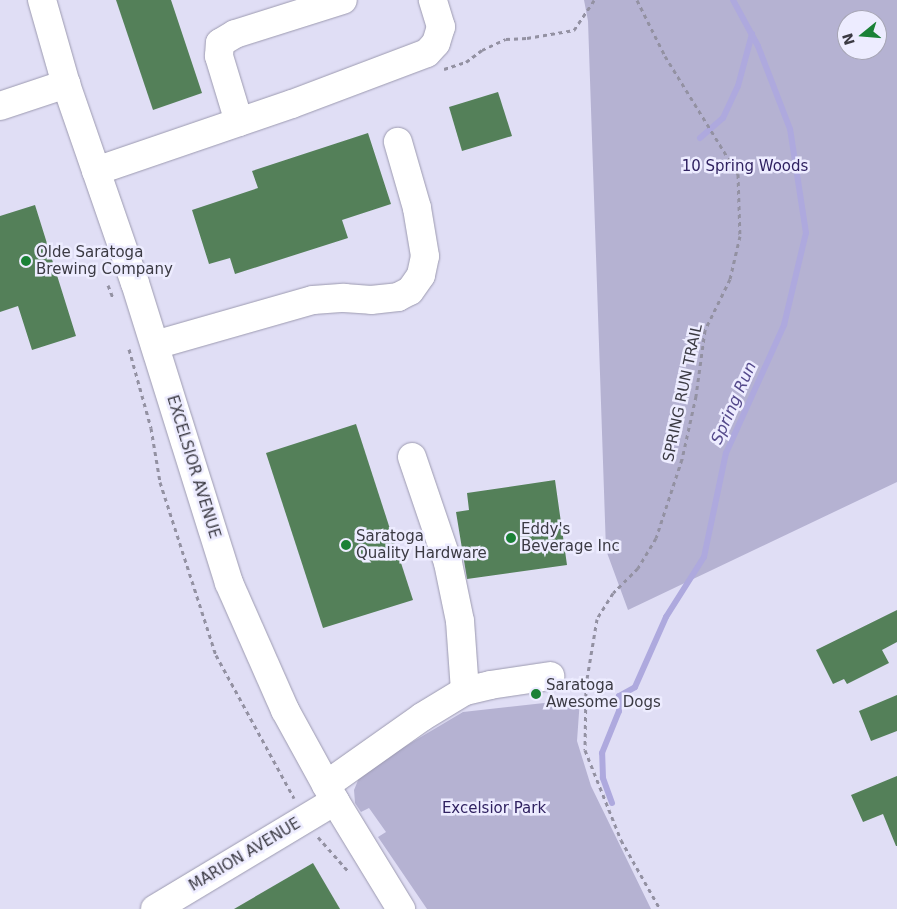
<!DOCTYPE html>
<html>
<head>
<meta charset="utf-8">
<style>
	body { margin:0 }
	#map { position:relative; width:897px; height:909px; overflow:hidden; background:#e0def5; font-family:"DejaVu Sans",sans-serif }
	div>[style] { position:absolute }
	.green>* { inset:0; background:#b5b2d2 }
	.stream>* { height:6px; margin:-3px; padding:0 3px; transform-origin:3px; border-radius:3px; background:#aea9de }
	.building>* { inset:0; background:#548059 }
	.path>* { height:3px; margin-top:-1.5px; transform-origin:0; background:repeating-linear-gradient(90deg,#9391a2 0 4px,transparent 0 8px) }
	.roads { filter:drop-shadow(0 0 1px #9c9ab0) drop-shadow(0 0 1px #9c9ab0) }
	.minor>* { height:28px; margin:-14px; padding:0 14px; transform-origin:14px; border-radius:14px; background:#fff }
	.dots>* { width:14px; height:14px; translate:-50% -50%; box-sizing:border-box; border:2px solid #edecff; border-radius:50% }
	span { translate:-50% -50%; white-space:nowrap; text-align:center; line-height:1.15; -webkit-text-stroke:5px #edecff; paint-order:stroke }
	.park-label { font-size:15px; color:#302261 }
	.poi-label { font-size:15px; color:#3b3a43 }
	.left { translate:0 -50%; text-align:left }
	.street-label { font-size:15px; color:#3b3a43 }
	.water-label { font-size:16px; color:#554a8c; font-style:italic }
	.north { position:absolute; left:837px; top:10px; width:50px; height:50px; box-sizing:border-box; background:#edecff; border:1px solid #a6a5b4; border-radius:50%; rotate:253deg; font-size:14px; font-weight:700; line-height:20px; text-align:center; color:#3b3a43 }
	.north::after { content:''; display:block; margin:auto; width:18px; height:22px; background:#1a8136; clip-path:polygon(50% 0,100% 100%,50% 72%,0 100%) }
</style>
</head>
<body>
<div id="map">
	<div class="green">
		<i style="clip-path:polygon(evenodd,584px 0,897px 0,897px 482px,628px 610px,606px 550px,588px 21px,584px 0,847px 20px,877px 20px,877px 50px,847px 50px,847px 20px)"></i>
		<i style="clip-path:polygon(580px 699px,577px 741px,591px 786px,651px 909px,427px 909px,378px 837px,386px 832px,369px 808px,361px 812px,355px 803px,354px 790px,359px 778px,377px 763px,463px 712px)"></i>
	</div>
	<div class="stream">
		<i style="left:700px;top:138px;width:30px;rotate:-41deg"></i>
		<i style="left:723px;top:118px;width:35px;rotate:-65deg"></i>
		<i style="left:738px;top:86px;width:54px;rotate:-74.9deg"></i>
		<i style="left:612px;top:803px;width:27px;rotate:-110deg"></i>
		<i style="left:603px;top:778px;width:25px;rotate:-92deg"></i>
		<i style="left:602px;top:753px;width:45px;rotate:-68deg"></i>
		<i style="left:619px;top:711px;width:15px;rotate:-90deg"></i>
		<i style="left:619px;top:696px;width:18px;rotate:-29deg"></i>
		<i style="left:635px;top:687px;width:77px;rotate:-66.1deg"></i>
		<i style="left:666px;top:617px;width:71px;rotate:-57.7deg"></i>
		<i style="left:704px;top:557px;width:106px;rotate:-78.1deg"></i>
		<i style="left:726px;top:453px;width:141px;rotate:-65.6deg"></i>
		<i style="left:784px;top:325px;width:95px;rotate:-76.6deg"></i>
		<i style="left:806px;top:233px;width:105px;rotate:-98.7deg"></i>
		<i style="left:790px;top:129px;width:89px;rotate:-111.1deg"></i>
		<i style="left:758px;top:46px;width:52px;rotate:-118.5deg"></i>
	</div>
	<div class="building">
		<i style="clip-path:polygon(116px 0,171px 0,202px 93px,153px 110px)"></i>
		<i style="clip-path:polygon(498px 92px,512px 136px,462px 151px,449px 107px)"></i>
		<i style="clip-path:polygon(368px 133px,391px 204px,342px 220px,348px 238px,235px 274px,230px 258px,209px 264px,192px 210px,258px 188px,252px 171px)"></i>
		<i style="clip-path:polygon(35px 205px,76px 336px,32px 350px,18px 306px,0 312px,0 216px)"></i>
		<i style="clip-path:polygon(356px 424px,413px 600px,323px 628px,266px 453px)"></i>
		<i style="clip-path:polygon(555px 480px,567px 565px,467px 579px,456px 512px,469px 510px,467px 493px)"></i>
		<i style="clip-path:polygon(897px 610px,897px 642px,882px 650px,889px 663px,847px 684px,844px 679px,833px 684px,816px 650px)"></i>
		<i style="clip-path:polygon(897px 695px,897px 731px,871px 741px,859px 711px)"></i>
		<i style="clip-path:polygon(897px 776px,897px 846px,896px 846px,883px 814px,863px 822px,851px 795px)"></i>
		<i style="clip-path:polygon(313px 863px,340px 909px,234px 909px)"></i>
	</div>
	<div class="path">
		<i style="left:637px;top:0;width:63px;rotate:63.4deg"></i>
		<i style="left:665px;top:56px;width:139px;rotate:58.3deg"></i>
		<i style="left:738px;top:174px;width:62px;rotate:88.2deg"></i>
		<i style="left:740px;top:236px;width:44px;rotate:103.1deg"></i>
		<i style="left:730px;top:279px;width:57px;rotate:116.1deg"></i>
		<i style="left:705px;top:330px;width:67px;rotate:97.8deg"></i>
		<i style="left:696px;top:396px;width:65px;rotate:102.5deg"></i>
		<i style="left:682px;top:459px;width:83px;rotate:108.2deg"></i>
		<i style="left:656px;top:538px;width:35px;rotate:121deg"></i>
		<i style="left:638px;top:568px;width:35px;rotate:135deg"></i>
		<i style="left:613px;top:593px;width:31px;rotate:122deg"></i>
		<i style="left:597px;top:619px;width:67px;rotate:99.5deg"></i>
		<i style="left:586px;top:685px;width:65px;rotate:90.9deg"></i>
		<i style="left:585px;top:750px;width:97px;rotate:68.2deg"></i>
		<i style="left:621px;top:840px;width:79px;rotate:60.5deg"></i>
		<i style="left:444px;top:69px;width:23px;rotate:-18deg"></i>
		<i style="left:466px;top:62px;width:20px;rotate:-37deg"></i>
		<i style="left:482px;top:50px;width:26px;rotate:-25deg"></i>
		<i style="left:506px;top:39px;width:21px;rotate:-3deg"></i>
		<i style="left:527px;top:38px;width:48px;rotate:-9.7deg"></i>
		<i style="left:574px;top:30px;width:36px;rotate:-56deg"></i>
		<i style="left:108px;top:285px;width:14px;rotate:69deg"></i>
		<i style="left:129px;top:349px;width:82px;rotate:74.4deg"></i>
		<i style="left:151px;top:428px;width:55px;rotate:80.5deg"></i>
		<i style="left:160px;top:482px;width:182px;rotate:72.1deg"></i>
		<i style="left:216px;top:655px;width:163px;rotate:61.4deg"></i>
		<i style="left:318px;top:837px;width:47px;rotate:48.5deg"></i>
	</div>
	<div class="roads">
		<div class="minor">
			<i style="left:42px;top:0;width:87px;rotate:74.1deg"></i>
			<i style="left:66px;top:84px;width:211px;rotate:70.9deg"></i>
			<i style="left:135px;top:283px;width:314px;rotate:72.6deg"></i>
			<i style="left:229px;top:583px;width:139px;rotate:66.2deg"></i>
			<i style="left:285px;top:710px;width:104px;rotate:61.2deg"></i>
			<i style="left:335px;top:801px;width:127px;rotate:58.6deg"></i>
			<i style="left:0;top:106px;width:70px;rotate:-18.4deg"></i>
			<i style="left:239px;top:122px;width:69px;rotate:-106.9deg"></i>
			<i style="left:219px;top:56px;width:13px;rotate:-86deg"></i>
			<i style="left:220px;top:43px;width:17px;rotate:-31deg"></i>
			<i style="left:235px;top:34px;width:113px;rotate:-17.5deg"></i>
			<i style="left:96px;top:171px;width:207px;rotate:-18.9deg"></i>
			<i style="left:292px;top:104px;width:144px;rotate:-20.7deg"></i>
			<i style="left:427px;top:53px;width:13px;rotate:-48deg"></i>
			<i style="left:436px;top:43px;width:17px;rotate:-73deg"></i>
			<i style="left:441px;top:27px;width:28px;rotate:-107deg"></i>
			<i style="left:155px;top:345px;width:164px;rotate:-15.9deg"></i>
			<i style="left:313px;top:300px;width:31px;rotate:-4deg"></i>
			<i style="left:344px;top:298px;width:27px;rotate:4deg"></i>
			<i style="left:371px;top:300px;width:27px;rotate:-6deg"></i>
			<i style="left:398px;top:297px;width:13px;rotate:-27deg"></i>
			<i style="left:410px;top:291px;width:19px;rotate:-55deg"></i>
			<i style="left:421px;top:275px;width:19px;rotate:-78deg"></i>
			<i style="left:425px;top:256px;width:49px;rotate:-99.5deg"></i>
			<i style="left:417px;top:208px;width:69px;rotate:-106.1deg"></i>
			<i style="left:412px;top:457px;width:112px;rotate:71.2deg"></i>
			<i style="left:448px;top:563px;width:59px;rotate:78.3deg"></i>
			<i style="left:460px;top:621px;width:70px;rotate:85.9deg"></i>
			<i style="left:326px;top:785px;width:118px;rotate:-35.3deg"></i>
			<i style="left:422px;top:717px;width:50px;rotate:-31.2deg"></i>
			<i style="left:465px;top:691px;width:26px;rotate:-13deg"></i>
			<i style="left:490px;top:685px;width:61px;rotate:-8.5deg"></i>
			<i style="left:155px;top:909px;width:210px;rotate:-31deg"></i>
		</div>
	</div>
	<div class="dots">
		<i style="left:26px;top:261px;background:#1a8136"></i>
		<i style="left:511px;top:538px;background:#1a8136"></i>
		<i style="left:346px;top:545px;background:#1a8136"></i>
		<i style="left:536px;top:694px;background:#1a8136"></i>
	</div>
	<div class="park-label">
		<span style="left:745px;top:167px">10 Spring Woods</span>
		<span style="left:494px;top:809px">Excelsior Park</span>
	</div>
	<div class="poi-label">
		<span class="left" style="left:36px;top:261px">Olde Saratoga<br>Brewing Company</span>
		<span class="left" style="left:521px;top:538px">Eddy's<br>Beverage Inc</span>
		<span class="left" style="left:356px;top:545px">Saratoga<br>Quality Hardware</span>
		<span class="left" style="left:546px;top:694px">Saratoga<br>Awesome Dogs</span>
	</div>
	<div class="street-label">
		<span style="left:683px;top:393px;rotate:-78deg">SPRING RUN TRAIL</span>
		<span style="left:193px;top:467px;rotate:73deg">EXCELSIOR AVENUE</span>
		<span style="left:245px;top:855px;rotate:-31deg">MARION AVENUE</span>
	</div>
	<div class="water-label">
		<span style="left:734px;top:403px;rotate:-66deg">Spring Run</span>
	</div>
	<div class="north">N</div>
</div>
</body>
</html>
